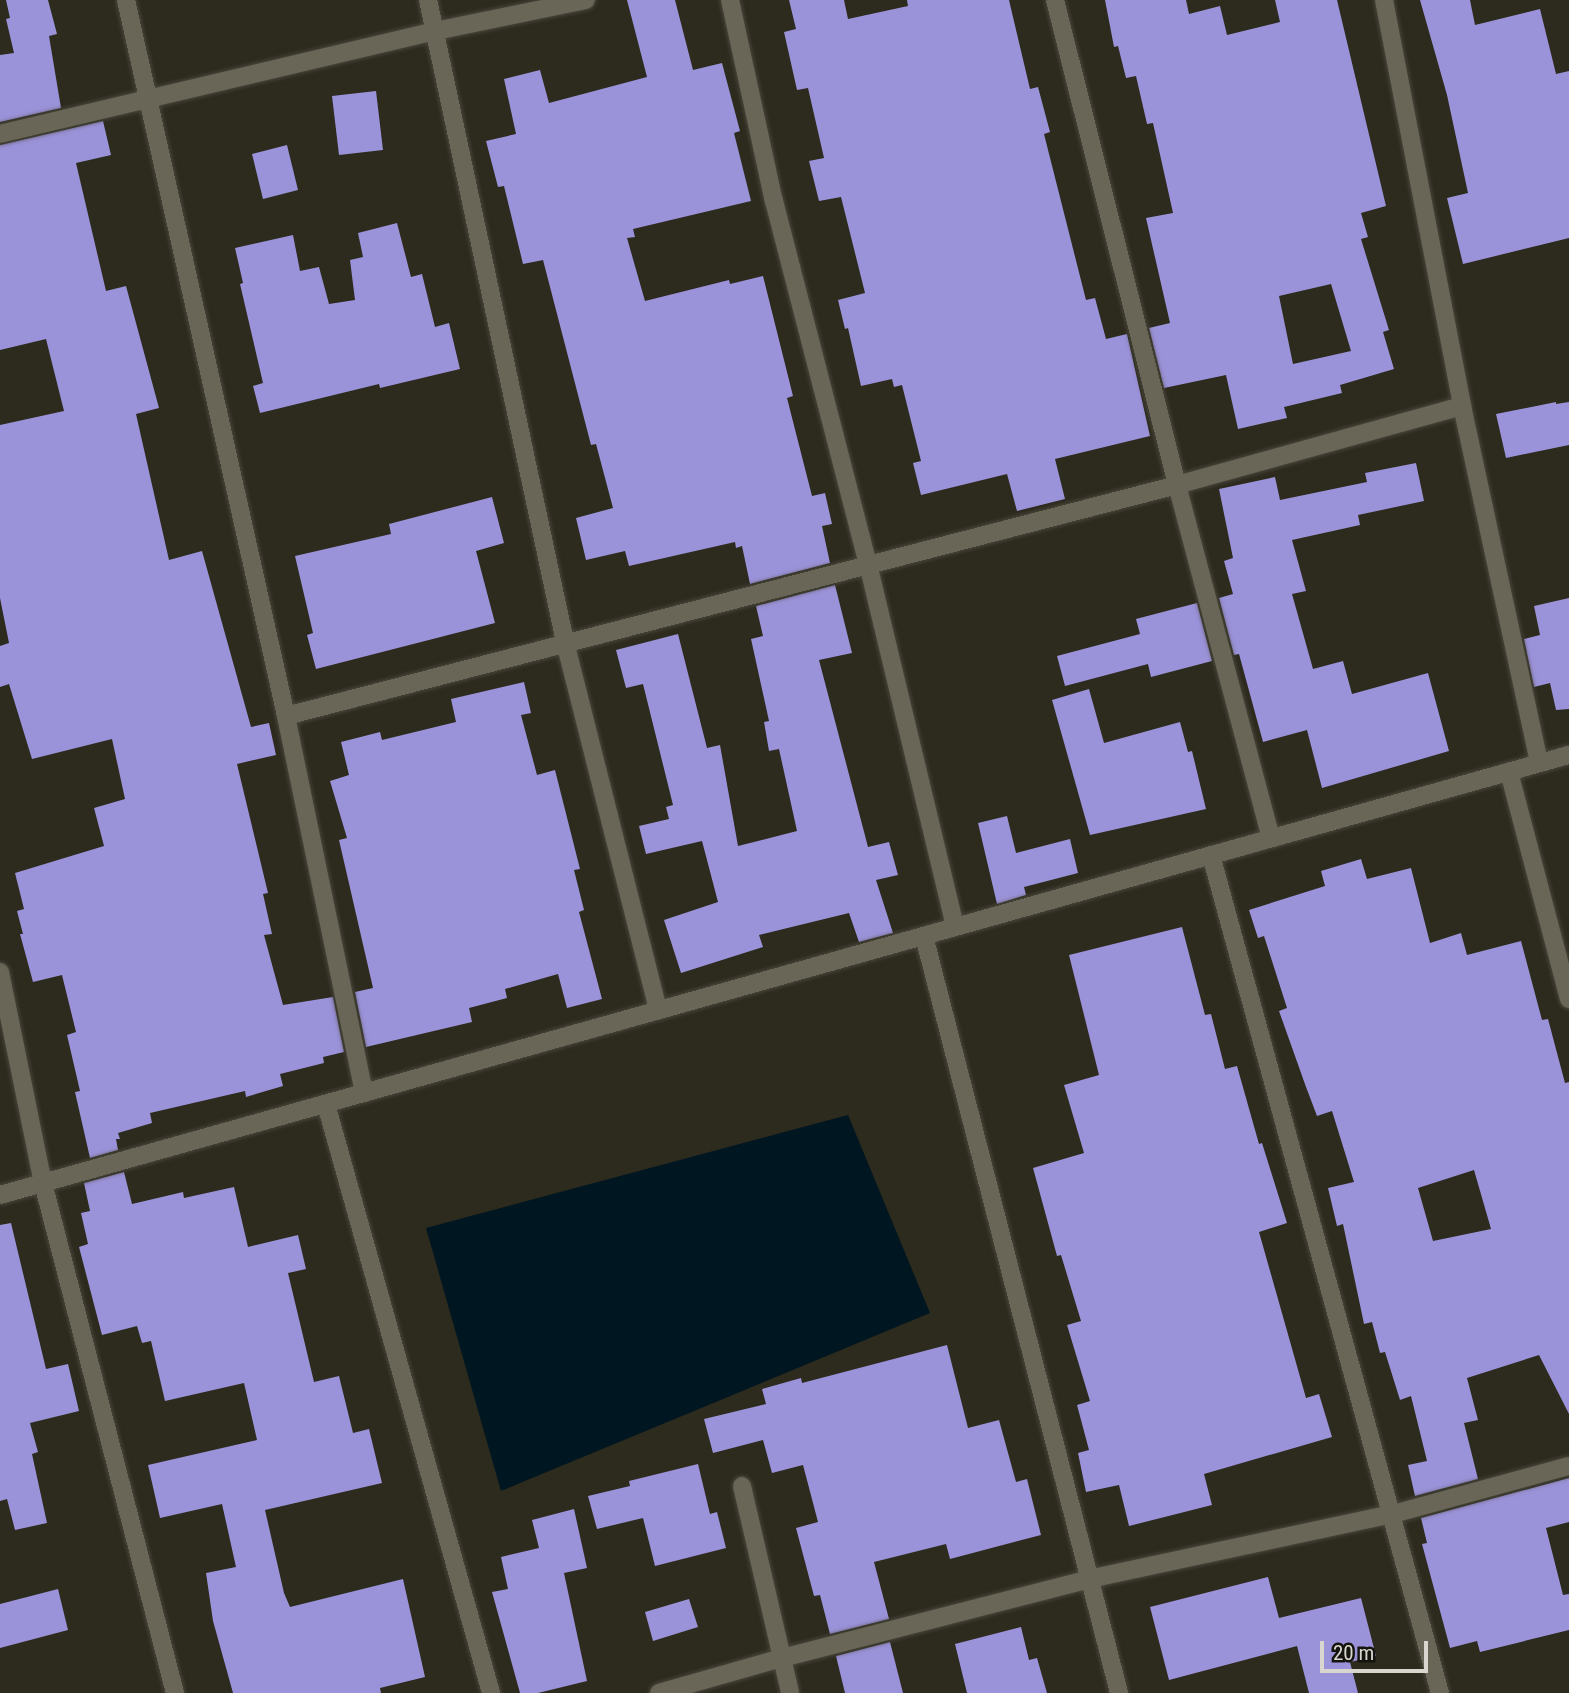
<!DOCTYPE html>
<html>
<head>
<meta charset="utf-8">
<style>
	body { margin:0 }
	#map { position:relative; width:1569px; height:1693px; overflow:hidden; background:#2d2a1e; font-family:"Roboto Condensed",sans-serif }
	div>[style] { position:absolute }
	.water>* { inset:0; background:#001621 }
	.building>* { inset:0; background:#9b93d9 }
	.roads { filter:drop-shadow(0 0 2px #48463b) drop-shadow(0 0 2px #48463b) }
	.minor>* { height:18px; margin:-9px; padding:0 9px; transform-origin:9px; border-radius:9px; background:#696658 }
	span { translate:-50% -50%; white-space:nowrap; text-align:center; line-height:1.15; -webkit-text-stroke:7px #14130d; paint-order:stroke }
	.scale { position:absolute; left:1320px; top:1641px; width:108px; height:32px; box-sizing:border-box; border:4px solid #d8d6ce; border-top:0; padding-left:9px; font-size:21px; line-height:24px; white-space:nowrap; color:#d8d6ce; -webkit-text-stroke:5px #14130d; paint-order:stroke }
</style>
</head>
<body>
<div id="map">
	<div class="water">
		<i style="clip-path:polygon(848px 1115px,930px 1313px,501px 1491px,426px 1228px)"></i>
	</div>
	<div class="building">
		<i style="clip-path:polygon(6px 0,48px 0,57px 34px,49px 36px,61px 108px,0 122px,0 55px,14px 53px,6px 19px,10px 18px)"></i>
		<i style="clip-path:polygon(627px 0,675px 0,693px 70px,722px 63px,740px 131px,734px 133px,751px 201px,633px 229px,635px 237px,627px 238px,645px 301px,729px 280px,730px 284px,763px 276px,793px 396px,787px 398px,812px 496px,825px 493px,832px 524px,822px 526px,830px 563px,750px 584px,742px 546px,736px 548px,735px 542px,629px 566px,625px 551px,586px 560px,576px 518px,613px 508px,596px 444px,591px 445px,543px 260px,523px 264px,504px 186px,498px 187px,486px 141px,516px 134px,504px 79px,540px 70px,549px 103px,647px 77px)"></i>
		<i style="clip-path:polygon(789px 0,844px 0,848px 19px,908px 6px,907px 0,1009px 0,1030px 89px,1038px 87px,1050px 132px,1044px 134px,1086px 300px,1095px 298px,1106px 339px,1127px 334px,1150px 436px,1055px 459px,1065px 499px,1017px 511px,1007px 474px,921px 495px,913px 463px,921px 461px,902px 385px,894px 387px,892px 379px,861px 386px,848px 328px,845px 329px,838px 300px,865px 293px,841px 197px,819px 201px,809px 161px,824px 158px,808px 88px,797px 90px,784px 32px,796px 29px)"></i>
		<i style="clip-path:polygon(evenodd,1105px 0,1186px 0,1189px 14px,1220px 6px,1227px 35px,1280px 22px,1275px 0,1337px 0,1386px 206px,1361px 213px,1368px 237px,1361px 239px,1389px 330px,1383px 332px,1394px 369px,1340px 385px,1342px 393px,1284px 407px,1287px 418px,1238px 429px,1226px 375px,1164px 388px,1149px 328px,1170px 323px,1146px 218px,1173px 213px,1153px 123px,1147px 124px,1136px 76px,1126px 78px,1118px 46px,1114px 47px,1105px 0,1331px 284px,1351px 351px,1293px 364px,1279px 296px,1331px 284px)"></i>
		<i style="clip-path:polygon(1420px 0,1470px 0,1475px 25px,1540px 9px,1556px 74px,1569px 71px,1569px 238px,1463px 264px,1447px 198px,1468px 193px,1447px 95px)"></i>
		<i style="clip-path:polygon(376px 91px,383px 150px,339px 155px,332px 96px)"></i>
		<i style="clip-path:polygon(103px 121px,111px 155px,76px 163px,106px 291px,126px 286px,159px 408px,136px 414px,169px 560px,202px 551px,251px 727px,269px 723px,276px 755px,237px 764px,268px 893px,263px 894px,272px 934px,264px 935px,283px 1005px,333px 997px,344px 1052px,323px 1057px,324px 1063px,280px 1074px,283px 1086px,246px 1097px,245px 1091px,150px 1113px,152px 1123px,118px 1133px,120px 1139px,116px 1139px,118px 1150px,90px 1158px,75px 1092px,80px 1091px,67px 1035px,76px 1032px,62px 975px,33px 982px,20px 934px,23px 934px,17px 911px,24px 909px,15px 873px,104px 846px,94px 808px,125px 799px,112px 739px,32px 759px,9px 684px,0 687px,0 646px,9px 643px,0 598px,0 425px,64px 411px,46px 339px,0 350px,0 145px)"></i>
		<i style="clip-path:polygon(287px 145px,298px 190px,263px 199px,252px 154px)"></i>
		<i style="clip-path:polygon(397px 223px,411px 277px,422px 274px,435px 327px,449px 323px,460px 369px,380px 388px,379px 384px,260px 413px,253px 386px,263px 383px,240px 284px,243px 283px,235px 248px,293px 235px,300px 271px,319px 267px,329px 304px,355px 300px,350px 260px,363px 257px,358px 233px)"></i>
		<i style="clip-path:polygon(1556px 402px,1556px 404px,1569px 402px,1569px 445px,1506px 458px,1496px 414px)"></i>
		<i style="clip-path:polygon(1416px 463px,1424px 501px,1358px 515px,1360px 525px,1292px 540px,1306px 591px,1292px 594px,1313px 669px,1343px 661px,1352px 694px,1428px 673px,1449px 751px,1322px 788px,1307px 730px,1263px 742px,1239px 654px,1234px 655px,1219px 598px,1233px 594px,1224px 561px,1233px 558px,1219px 489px,1275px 477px,1280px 500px,1367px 482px,1365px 473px)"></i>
		<i style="clip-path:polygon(492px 497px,504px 543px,476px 551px,495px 623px,316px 669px,307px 635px,313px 633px,295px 556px,391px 534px,389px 524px)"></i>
		<i style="clip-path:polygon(835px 585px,852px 653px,819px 660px,868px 847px,889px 842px,898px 875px,876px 880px,893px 933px,859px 942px,849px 913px,759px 935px,763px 947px,681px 973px,664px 920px,718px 902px,702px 841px,646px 854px,639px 826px,669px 819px,666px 807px,673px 805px,643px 684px,626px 688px,616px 650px,678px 634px,707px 748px,720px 745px,738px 846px,797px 831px,779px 749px,769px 751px,764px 722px,769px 721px,751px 639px,763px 636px,756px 606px)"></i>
		<i style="clip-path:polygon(1569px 598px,1569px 709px,1556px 710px,1550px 683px,1534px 687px,1524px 639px,1540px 635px,1534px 606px)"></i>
		<i style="clip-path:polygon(1197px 603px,1212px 661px,1151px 677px,1148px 664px,1065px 686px,1057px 656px,1140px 634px,1136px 619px)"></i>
		<i style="clip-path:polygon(524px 682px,531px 713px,521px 715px,537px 775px,555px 770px,580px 869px,574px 870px,584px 910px,579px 912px,602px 999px,567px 1008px,558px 974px,505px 989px,507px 998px,469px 1008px,472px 1022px,366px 1047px,355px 992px,373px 988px,339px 840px,347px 838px,330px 781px,349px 775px,341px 742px,380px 732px,382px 740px,456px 722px,451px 699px)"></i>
		<i style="clip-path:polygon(1089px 689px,1104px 743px,1180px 722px,1188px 752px,1192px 751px,1206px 809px,1090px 835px,1052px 700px)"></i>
		<i style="clip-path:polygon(1007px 816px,1016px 853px,1070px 839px,1078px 873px,1024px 887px,1026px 895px,997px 904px,978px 823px)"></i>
		<i style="clip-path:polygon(evenodd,1361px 859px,1367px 879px,1411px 868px,1430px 943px,1461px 933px,1467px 955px,1521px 941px,1542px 1020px,1548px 1019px,1565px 1083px,1569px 1082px,1569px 1414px,1539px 1355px,1467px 1378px,1478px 1420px,1464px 1423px,1478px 1479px,1415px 1496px,1408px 1465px,1427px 1461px,1411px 1396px,1400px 1400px,1385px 1352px,1380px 1353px,1372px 1322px,1364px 1324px,1343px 1224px,1337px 1226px,1328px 1188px,1354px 1182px,1332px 1111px,1317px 1116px,1306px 1087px,1279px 1011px,1287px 1008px,1264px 936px,1258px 938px,1249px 910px,1325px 886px,1321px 871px,1361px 859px,1474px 1170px,1491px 1229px,1433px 1241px,1418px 1188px,1474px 1170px)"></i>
		<i style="clip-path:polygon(1182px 927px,1205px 1015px,1211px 1014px,1225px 1069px,1237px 1066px,1259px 1144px,1262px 1143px,1287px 1223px,1259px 1232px,1306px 1398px,1319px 1394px,1332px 1437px,1204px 1474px,1212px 1505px,1129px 1526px,1119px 1485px,1086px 1492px,1078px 1453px,1089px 1450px,1077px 1405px,1090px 1401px,1067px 1325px,1081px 1321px,1061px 1255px,1057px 1256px,1033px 1168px,1084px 1153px,1064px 1085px,1099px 1075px,1069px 955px)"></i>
		<i style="clip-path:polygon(124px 1172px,132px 1204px,183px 1192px,184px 1198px,234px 1187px,248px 1247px,298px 1235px,306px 1269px,288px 1273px,314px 1382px,339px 1376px,353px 1433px,369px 1429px,382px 1483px,265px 1510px,284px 1593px,290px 1607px,403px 1579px,425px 1677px,380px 1688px,381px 1693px,233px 1693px,213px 1621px,206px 1573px,236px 1567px,222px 1504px,160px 1518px,148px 1465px,257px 1440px,244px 1383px,165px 1401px,151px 1341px,142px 1343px,137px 1326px,102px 1335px,79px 1247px,88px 1244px,81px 1213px,90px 1211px,84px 1183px)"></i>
		<i style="clip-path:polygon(11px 1223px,46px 1369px,68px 1364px,79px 1411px,30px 1423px,38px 1452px,32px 1454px,47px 1523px,15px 1530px,7px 1499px,0 1501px,0 1225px)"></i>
		<i style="clip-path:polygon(947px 1345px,968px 1428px,999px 1420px,1016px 1482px,1027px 1479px,1041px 1535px,950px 1559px,946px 1544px,874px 1562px,889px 1619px,830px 1634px,820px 1595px,814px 1596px,796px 1528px,818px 1522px,803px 1465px,772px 1473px,763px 1440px,713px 1453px,704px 1419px,766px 1404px,762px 1389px,801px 1378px,802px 1383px)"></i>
		<i style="clip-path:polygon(698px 1464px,710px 1514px,717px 1512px,726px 1548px,655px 1566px,643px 1518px,597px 1529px,588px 1496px,630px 1486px,629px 1481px)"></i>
		<i style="clip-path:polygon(1569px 1478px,1569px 1522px,1546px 1528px,1563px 1595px,1569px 1594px,1569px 1630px,1480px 1652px,1477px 1641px,1450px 1648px,1422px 1544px,1427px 1543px,1421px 1518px)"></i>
		<i style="clip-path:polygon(574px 1509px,587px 1568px,564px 1573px,587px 1681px,538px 1693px,520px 1693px,492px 1592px,508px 1589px,501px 1557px,539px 1548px,532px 1520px)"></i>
		<i style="clip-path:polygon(1268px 1577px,1279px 1618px,1361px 1598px,1376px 1656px,1350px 1662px,1358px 1693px,1309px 1693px,1297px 1646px,1169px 1680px,1150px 1607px)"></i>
		<i style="clip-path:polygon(58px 1589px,68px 1630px,0 1648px,0 1604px)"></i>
		<i style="clip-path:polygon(689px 1599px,698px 1627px,653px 1641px,645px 1612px)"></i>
		<i style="clip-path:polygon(1021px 1627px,1029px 1660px,1037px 1658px,1047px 1693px,967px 1693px,955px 1644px)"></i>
		<i style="clip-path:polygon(890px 1642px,903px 1693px,845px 1693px,836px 1656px)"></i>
	</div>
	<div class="roads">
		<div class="minor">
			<i style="left:126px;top:0;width:734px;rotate:77.4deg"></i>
			<i style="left:286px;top:716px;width:385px;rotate:78.3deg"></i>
			<i style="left:428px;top:0;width:656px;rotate:77.95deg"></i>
			<i style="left:565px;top:642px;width:380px;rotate:75.8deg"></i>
			<i style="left:730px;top:0;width:206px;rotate:77.7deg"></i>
			<i style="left:774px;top:201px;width:375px;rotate:75.5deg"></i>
			<i style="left:868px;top:564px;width:373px;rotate:76.5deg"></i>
			<i style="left:1055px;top:0;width:500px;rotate:75.88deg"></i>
			<i style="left:1177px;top:485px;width:365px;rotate:75.1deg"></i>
			<i style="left:1384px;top:0;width:413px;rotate:79.1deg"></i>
			<i style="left:1462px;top:406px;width:365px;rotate:77.8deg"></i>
			<i style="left:0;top:134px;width:447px;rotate:-13.3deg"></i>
			<i style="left:435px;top:31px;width:154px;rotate:-11.6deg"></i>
			<i style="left:286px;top:716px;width:920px;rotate:-14.53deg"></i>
			<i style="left:1177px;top:485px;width:296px;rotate:-15.5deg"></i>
			<i style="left:1509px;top:772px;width:235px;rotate:75.2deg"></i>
			<i style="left:1211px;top:855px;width:869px;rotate:74.72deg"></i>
			<i style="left:924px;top:936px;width:782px;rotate:75.55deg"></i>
			<i style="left:0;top:972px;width:215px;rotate:78.5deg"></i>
			<i style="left:43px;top:1183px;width:527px;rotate:75.49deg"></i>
			<i style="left:326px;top:1104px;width:612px;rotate:74.35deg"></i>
			<i style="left:0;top:1195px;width:1630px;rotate:-15.67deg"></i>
			<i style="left:742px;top:1486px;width:212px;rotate:76.9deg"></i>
			<i style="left:659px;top:1693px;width:128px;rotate:-15.9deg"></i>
			<i style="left:782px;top:1658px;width:317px;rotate:-14.4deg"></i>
			<i style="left:1089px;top:1579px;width:311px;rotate:-12.1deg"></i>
			<i style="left:1393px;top:1514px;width:182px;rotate:-15.3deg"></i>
		</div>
	</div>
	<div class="scale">20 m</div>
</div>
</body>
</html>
